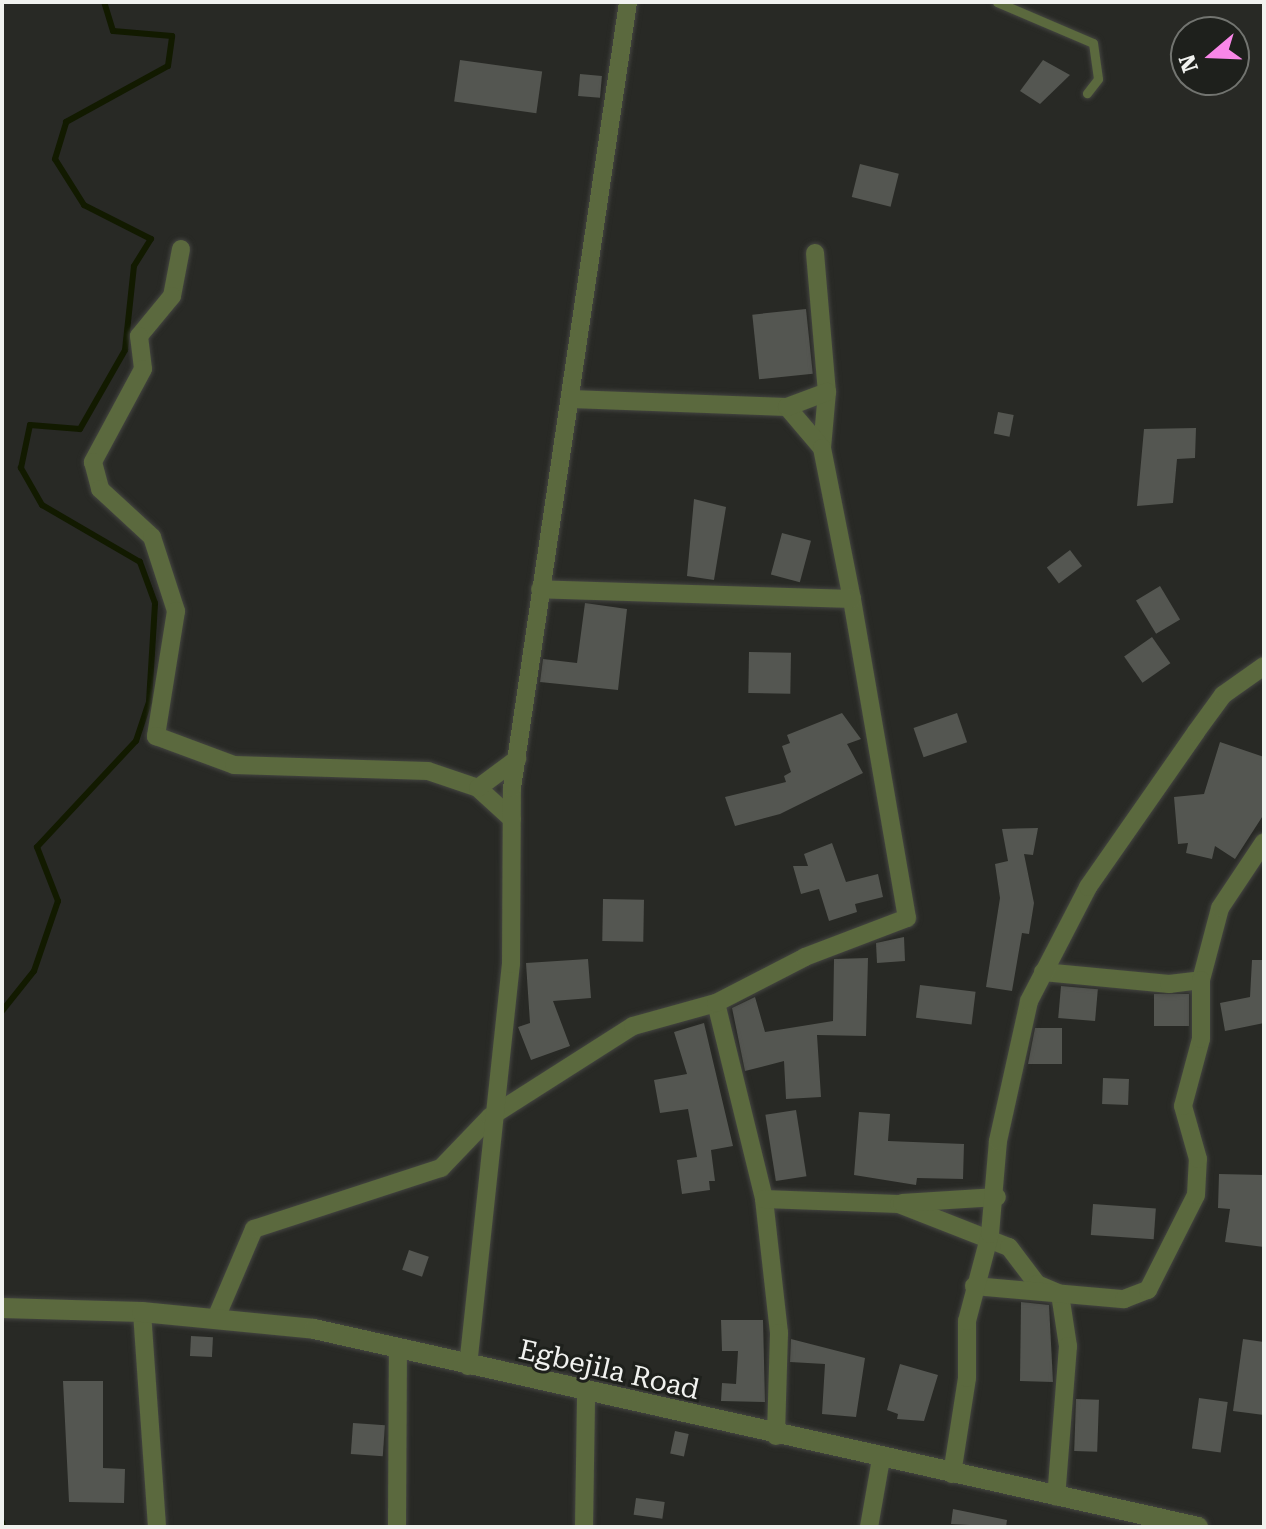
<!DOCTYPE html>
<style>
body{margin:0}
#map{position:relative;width:1266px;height:1529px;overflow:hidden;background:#282925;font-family:"Roboto Serif",serif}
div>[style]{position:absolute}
.stream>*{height:6px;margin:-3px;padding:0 3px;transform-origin:3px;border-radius:3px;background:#121a00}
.building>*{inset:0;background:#545651;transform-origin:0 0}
.roads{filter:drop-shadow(0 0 2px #444541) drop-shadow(0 0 2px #444541)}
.service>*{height:9px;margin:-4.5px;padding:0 4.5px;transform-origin:4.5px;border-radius:4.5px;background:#5b693e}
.minor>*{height:18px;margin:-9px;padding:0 9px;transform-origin:9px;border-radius:9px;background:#5b693e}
.tertiary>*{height:20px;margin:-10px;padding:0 10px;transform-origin:10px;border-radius:10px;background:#5b693e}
span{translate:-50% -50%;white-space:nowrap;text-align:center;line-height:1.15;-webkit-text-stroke:6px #1e201c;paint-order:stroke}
.street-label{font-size:28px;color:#f1f2ef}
.frame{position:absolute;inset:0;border:4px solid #f1f2ef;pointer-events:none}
.north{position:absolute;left:1170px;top:16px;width:80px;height:80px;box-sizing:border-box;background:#1e201c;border:2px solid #727470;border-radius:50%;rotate:251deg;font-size:22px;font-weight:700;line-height:32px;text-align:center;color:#f1f2ef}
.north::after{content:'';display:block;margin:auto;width:28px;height:36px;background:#f987e8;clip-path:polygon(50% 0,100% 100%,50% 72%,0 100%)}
</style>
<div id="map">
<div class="stream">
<i style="left:2px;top:1011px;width:51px;rotate:-51.3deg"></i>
<i style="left:34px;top:971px;width:74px;rotate:-71.1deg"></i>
<i style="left:58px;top:901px;width:58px;rotate:-111.3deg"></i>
<i style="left:37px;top:847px;width:145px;rotate:-47deg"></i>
<i style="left:136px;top:741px;width:41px;rotate:-71.6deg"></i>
<i style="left:149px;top:702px;width:99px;rotate:-86.5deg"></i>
<i style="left:155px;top:603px;width:44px;rotate:-110.1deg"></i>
<i style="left:140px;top:562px;width:113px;rotate:-149.8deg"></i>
<i style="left:42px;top:505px;width:43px;rotate:-119.6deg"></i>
<i style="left:21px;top:468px;width:44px;rotate:-78.2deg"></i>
<i style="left:30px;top:425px;width:50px;rotate:4.6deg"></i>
<i style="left:80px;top:429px;width:91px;rotate:-60.3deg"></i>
<i style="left:125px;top:350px;width:84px;rotate:-83.9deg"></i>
<i style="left:134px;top:266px;width:32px;rotate:-58deg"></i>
<i style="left:151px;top:239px;width:75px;rotate:-153.1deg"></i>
<i style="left:84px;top:205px;width:54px;rotate:-122.2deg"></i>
<i style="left:55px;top:159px;width:39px;rotate:-73deg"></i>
<i style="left:66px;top:122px;width:116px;rotate:-28.8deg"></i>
<i style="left:168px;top:66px;width:30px;rotate:-82deg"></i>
<i style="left:172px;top:36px;width:59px;rotate:-175.2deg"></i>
<i style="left:113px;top:31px;width:30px;rotate:-107deg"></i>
<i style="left:2px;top:1522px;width:5px;rotate:79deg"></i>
</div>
<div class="building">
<i style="left:460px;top:60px;width:83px;height:42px;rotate:8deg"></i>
<i style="clip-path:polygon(1043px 60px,1070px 75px,1040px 104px,1020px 91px)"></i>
<i style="left:580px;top:74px;width:22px;height:22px;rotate:5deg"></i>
<i style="left:860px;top:164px;width:40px;height:34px;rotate:14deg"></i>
<i style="left:806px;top:309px;width:65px;height:54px;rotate:84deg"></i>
<i style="left:998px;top:412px;width:16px;height:22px;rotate:11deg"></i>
<i style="clip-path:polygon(1196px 428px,1195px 458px,1177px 459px,1173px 503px,1137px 506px,1144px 429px)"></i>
<i style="clip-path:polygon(694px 499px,726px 507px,714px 580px,687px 576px)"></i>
<i style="left:782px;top:533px;width:30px;height:43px;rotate:15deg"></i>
<i style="left:1070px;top:550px;width:20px;height:29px;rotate:53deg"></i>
<i style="left:1160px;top:586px;width:39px;height:28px;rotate:59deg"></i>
<i style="clip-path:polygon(585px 603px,627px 609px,618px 690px,540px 682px,543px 659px,577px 663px)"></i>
<i style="left:1152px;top:637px;width:32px;height:34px;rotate:55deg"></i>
<i style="left:749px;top:652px;width:42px;height:41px;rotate:1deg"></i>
<i style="clip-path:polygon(842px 713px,861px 739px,847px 744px,863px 773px,780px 814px,735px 826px,725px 797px,786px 782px,784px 776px,791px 772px,782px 746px,790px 743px,787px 735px)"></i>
<i style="left:957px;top:713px;width:31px;height:46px;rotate:71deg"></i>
<i style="clip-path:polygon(1220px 742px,1264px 757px,1264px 814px,1235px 859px,1215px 846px,1212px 859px,1186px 853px,1188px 843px,1178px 844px,1174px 797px,1204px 794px)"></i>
<i style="clip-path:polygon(1038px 828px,1033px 855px,1024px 854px,1034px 903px,1029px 934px,1022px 933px,1012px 991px,986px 987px,1000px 898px,995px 864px,1008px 861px,1002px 829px)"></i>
<i style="clip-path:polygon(832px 843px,846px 882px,878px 874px,883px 897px,855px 904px,857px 912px,829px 921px,819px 889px,801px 894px,793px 866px,808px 866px,804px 854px)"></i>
<i style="left:603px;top:899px;width:41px;height:42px;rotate:1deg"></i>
<i style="clip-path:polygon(904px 937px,905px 961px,877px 963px,876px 943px)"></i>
<i style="clip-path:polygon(868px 958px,866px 1036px,817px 1035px,821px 1097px,786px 1099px,784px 1061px,745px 1071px,732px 1008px,755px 997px,765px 1032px,833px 1021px,834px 959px)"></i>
<i style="clip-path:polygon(588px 959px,591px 998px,553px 1001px,570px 1046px,531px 1060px,518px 1027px,530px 1023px,526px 963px)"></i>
<i style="clip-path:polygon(1252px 960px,1264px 960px,1264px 1023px,1225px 1031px,1220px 1003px,1250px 997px)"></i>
<i style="left:920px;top:985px;width:56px;height:33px;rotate:7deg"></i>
<i style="left:1061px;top:986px;width:37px;height:32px;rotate:5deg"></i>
<i style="left:1189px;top:994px;width:32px;height:35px;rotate:90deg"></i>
<i style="clip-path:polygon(704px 1023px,733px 1146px,711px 1150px,715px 1181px,709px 1181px,710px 1190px,682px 1194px,677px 1160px,697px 1157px,688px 1109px,660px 1113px,654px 1080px,687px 1074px,674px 1032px)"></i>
<i style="clip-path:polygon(1035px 1028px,1062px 1028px,1062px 1064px,1028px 1064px)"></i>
<i style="left:1103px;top:1078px;width:26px;height:26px;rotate:2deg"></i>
<i style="left:796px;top:1110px;width:67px;height:31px;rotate:81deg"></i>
<i style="clip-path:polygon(859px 1112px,890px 1114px,888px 1141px,964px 1144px,963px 1179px,917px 1178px,916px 1185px,854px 1175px)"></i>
<i style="clip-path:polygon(1219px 1174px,1264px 1175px,1264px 1247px,1225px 1242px,1230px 1209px,1218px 1208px)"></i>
<i style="left:1093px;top:1204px;width:63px;height:31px;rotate:4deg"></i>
<i style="left:409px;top:1250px;width:21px;height:21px;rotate:19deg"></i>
<i style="clip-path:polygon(1021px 1302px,1049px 1305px,1053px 1382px,1020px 1381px)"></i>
<i style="clip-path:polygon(721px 1320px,763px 1320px,765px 1402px,721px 1401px,722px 1383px,736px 1384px,738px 1351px,722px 1351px)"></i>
<i style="left:191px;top:1336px;width:22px;height:20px;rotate:3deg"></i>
<i style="clip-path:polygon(791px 1339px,865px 1358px,856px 1417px,822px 1414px,825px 1364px,790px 1362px)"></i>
<i style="clip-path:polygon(1243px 1339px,1264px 1342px,1264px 1415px,1233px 1411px)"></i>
<i style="clip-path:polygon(900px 1364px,938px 1375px,924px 1421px,897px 1419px,898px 1414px,887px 1410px)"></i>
<i style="clip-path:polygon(63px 1381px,103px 1381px,103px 1468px,125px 1469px,124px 1503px,69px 1502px)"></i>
<i style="left:1199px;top:1398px;width:29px;height:51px;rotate:8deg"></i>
<i style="left:1076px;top:1399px;width:23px;height:52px;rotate:2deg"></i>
<i style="left:353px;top:1423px;width:32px;height:31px;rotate:4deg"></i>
<i style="left:675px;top:1431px;width:14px;height:23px;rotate:12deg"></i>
<i style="left:636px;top:1498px;width:29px;height:17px;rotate:8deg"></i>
<i style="clip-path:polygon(953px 1509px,1007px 1520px,1006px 1527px,951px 1524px)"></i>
</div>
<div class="roads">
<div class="service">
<i style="left:997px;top:2px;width:104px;rotate:23.1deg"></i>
<i style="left:1093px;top:43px;width:36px;rotate:82deg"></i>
<i style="left:1098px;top:79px;width:18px;rotate:128deg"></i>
</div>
<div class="minor">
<i style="left:181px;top:249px;width:48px;rotate:100.8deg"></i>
<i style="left:172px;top:296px;width:52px;rotate:129.5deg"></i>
<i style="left:139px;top:336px;width:33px;rotate:83deg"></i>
<i style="left:143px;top:369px;width:106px;rotate:118.3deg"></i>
<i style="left:93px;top:462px;width:28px;rotate:75deg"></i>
<i style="left:100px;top:489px;width:71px;rotate:42.7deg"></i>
<i style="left:152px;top:537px;width:78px;rotate:72deg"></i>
<i style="left:176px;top:611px;width:127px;rotate:99.1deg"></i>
<i style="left:156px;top:736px;width:83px;rotate:20.4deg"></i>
<i style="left:234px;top:765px;width:194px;rotate:1.8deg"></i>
<i style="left:428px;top:771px;width:53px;rotate:18.8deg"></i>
<i style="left:478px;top:788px;width:46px;rotate:42.4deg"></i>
<i style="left:815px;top:253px;width:140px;rotate:85.1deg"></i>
<i style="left:827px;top:392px;width:56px;rotate:95.1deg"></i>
<i style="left:571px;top:399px;width:216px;rotate:2.1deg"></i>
<i style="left:787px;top:407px;width:54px;rotate:49.5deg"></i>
<i style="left:822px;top:448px;width:154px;rotate:78.8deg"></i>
<i style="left:787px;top:407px;width:43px;rotate:-20.6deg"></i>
<i style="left:478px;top:788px;width:49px;rotate:-36.6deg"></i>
<i style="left:1043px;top:972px;width:127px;rotate:5.4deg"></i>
<i style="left:1169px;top:984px;width:32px;rotate:-7deg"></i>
<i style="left:1201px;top:980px;width:74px;rotate:-75.2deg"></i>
<i style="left:1220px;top:908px;width:79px;rotate:-56.3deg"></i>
<i style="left:716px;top:1003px;width:202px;rotate:76.2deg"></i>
<i style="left:764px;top:1199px;width:135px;rotate:83.6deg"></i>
<i style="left:779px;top:1333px;width:103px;rotate:91.7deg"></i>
<i style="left:764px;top:1199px;width:135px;rotate:2.1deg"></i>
<i style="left:899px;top:1204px;width:118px;rotate:21.4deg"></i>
<i style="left:1009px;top:1247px;width:46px;rotate:52.9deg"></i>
<i style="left:1037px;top:1284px;width:25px;rotate:23deg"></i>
<i style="left:1060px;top:1294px;width:53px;rotate:81.3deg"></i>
<i style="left:1068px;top:1346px;width:151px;rotate:94.5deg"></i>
<i style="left:902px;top:1203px;width:95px;rotate:-3.6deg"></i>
<i style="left:974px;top:1286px;width:151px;rotate:5deg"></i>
<i style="left:1124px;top:1299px;width:26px;rotate:-21deg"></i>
<i style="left:1148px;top:1290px;width:106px;rotate:-63.2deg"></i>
<i style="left:1196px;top:1195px;width:36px;rotate:-87deg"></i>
<i style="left:1198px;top:1159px;width:55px;rotate:-105.8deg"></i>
<i style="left:1183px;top:1106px;width:69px;rotate:-75deg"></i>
<i style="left:1201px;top:1039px;width:59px;rotate:-90deg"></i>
<i style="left:142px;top:1312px;width:216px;rotate:86deg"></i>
<i style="left:216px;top:1318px;width:97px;rotate:-66.9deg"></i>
<i style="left:254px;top:1229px;width:197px;rotate:-18.1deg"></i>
<i style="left:441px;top:1168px;width:71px;rotate:-46.1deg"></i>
<i style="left:490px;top:1117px;width:169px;rotate:-32.5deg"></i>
<i style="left:633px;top:1026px;width:86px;rotate:-15.5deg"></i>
<i style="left:716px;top:1003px;width:100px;rotate:-27.3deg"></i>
<i style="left:805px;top:957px;width:109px;rotate:-20.9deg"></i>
<i style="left:907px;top:918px;width:324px;rotate:-99.8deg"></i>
<i style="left:852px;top:599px;width:312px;rotate:-178.2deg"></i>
<i style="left:468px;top:1366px;width:404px;rotate:-83.9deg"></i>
<i style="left:511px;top:964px;width:176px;rotate:-89.7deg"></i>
<i style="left:512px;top:788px;width:795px;rotate:-81.6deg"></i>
<i style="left:952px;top:1474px;width:97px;rotate:-81.1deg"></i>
<i style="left:967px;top:1378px;width:57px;rotate:-90deg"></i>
<i style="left:967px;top:1321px;width:90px;rotate:-75.2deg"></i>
<i style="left:990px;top:1234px;width:93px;rotate:-85.1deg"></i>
<i style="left:998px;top:1141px;width:143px;rotate:-77.5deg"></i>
<i style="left:1029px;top:1001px;width:128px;rotate:-62.6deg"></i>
<i style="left:1088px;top:887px;width:189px;rotate:-55.1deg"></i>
<i style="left:1196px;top:732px;width:46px;rotate:-53.9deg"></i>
<i style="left:1223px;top:695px;width:50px;rotate:-35.3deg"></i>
<i style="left:397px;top:1527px;width:178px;rotate:-89.7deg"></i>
<i style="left:584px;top:1527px;width:134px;rotate:-89.1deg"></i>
<i style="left:869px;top:1527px;width:69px;rotate:-80deg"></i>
</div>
<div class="tertiary">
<i style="left:2px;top:1308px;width:140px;rotate:1.6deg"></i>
<i style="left:142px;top:1312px;width:173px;rotate:5.6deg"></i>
<i style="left:314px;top:1329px;width:906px;rotate:12.62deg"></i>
</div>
</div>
<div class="street-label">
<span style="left:609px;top:1370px;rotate:13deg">Egbejila Road</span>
</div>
<div class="frame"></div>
<div class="north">N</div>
</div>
